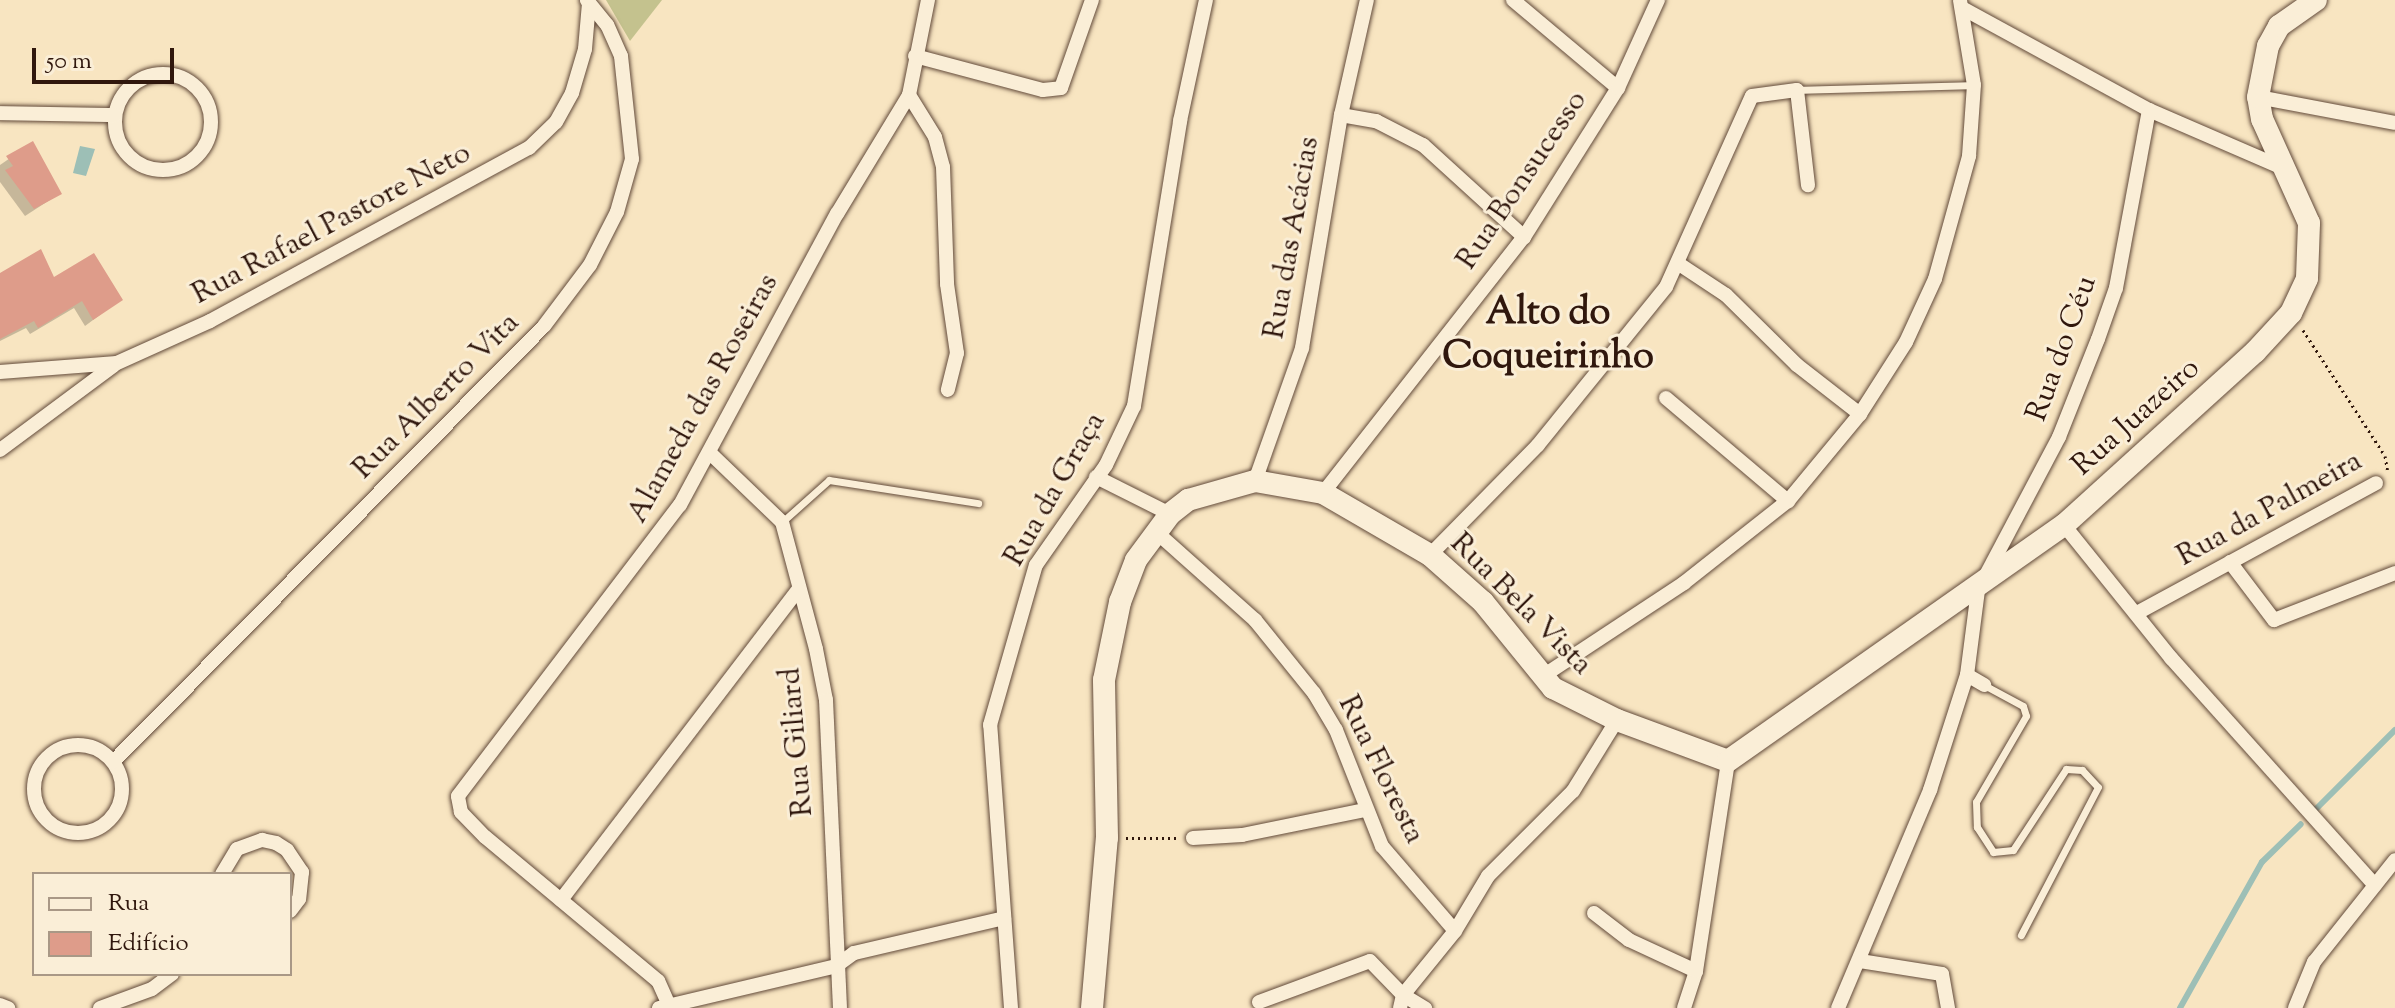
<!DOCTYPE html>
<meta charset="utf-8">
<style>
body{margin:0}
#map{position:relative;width:2395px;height:1008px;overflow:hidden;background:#f8e5c1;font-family:"Sorts Mill Goudy",serif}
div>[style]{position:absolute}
.green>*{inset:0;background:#c4c28e}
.water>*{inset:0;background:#9dbfb6}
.shadow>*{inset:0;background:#0003}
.stream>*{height:6px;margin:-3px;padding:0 3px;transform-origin:3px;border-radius:3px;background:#9dbfb6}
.building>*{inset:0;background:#de9c8a}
.path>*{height:3px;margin-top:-1.5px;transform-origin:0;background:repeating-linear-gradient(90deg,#30170d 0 2px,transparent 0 6px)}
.roads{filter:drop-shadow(0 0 2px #624a3a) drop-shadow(0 0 2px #624a3a)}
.service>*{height:7px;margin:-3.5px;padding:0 3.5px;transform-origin:3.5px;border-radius:3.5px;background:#faeed7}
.minor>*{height:14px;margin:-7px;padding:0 7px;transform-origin:7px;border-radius:7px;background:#faeed7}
.minor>.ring{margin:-7px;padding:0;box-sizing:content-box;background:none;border:14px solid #faeed7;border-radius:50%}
.secondary>*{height:22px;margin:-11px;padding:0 11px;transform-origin:11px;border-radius:11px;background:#faeed7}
span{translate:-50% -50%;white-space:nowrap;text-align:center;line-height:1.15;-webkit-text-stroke:6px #faeed7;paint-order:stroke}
.street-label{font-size:30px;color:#30170d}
.district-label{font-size:38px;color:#30170d;font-weight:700}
.legend{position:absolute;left:32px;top:872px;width:260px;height:104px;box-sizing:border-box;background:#faeed7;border:2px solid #a99886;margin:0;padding:10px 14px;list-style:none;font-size:24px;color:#30170d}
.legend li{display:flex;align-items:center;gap:16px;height:40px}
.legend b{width:40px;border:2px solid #a99886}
.scale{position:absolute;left:32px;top:48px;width:142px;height:36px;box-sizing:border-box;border:4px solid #30170d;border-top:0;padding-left:10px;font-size:24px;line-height:28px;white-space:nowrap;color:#30170d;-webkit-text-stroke:6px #faeed7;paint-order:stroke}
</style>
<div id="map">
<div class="green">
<i style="clip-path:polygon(606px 0,662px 0,630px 41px)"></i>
</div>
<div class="water">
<i style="clip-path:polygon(80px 146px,95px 149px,86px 176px,73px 173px)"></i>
</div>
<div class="shadow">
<i style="clip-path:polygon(32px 143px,59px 194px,25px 216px,0 182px,0 165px)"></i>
<i style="clip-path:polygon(0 275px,53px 279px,120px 300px,85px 326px,74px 308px,30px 334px,26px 328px,0 341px)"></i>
</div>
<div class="stream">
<i style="left:2313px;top:812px;width:116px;rotate:-45deg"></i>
<i style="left:2180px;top:1008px;width:167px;rotate:-60.7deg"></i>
<i style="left:2262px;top:862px;width:54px;rotate:-44.3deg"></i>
</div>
<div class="building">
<i style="clip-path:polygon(33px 141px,62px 194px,34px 209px,5px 170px,13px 166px,6px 156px)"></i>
<i style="clip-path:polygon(41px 249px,54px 277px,94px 253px,123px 300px,93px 320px,82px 301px,38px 328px,34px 321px,0 339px,0 273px)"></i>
</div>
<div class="path">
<i style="left:2303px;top:330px;width:150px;rotate:56.9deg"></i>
<i style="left:2385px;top:456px;width:17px;rotate:80deg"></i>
<i style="left:1126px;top:838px;width:53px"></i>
</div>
<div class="roads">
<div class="service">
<i style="left:1797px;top:90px;width:177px;rotate:-1.6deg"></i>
<i style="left:782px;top:522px;width:63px;rotate:-41.8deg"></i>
<i style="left:829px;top:480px;width:151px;rotate:8.8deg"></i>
<i style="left:1984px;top:685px;width:44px;rotate:28.3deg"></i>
<i style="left:2023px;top:706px;width:10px;rotate:73deg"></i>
<i style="left:2026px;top:716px;width:99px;rotate:120.2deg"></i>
<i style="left:1976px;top:802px;width:25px;rotate:88deg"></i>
<i style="left:1977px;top:827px;width:30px;rotate:57deg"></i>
<i style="left:1993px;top:852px;width:20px;rotate:-6deg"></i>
<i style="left:2013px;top:850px;width:97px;rotate:-56.8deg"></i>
<i style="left:2066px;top:769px;width:16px;rotate:4deg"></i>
<i style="left:2082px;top:770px;width:23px;rotate:47deg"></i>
<i style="left:2098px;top:787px;width:167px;rotate:117.5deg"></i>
</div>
<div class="minor">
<i style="left:1513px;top:0;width:137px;rotate:40deg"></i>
<i style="left:1962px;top:8px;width:213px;rotate:28.6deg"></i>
<i style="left:2149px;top:110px;width:146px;rotate:23.4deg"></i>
<i style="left:915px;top:56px;width:132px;rotate:14.9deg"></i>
<i style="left:1043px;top:90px;width:18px;rotate:-6deg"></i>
<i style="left:1061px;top:88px;width:93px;rotate:-70.6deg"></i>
<i class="ring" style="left:115px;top:74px;width:82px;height:82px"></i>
<i style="left:909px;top:95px;width:49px;rotate:58.2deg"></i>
<i style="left:935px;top:137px;width:31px;rotate:75deg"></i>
<i style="left:943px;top:167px;width:117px;rotate:88deg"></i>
<i style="left:947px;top:284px;width:70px;rotate:81.8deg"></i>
<i style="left:957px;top:353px;width:38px;rotate:104deg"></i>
<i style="left:2258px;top:97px;width:139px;rotate:10.7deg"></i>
<i style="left:0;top:113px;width:115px;rotate:1deg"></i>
<i style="left:1341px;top:115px;width:36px;rotate:10deg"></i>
<i style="left:1376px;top:121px;width:53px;rotate:27.1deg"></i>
<i style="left:1423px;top:145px;width:137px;rotate:42.3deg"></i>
<i style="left:1679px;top:264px;width:56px;rotate:33.4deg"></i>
<i style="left:1726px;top:295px;width:100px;rotate:44.6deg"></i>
<i style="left:1797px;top:365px;width:80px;rotate:37.9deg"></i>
<i style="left:0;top:372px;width:117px;rotate:-4.4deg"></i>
<i style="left:117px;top:363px;width:102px;rotate:-24.3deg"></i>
<i style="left:210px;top:321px;width:363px;rotate:-28.5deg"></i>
<i style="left:529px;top:148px;width:37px;rotate:-44deg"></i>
<i style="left:556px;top:122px;width:33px;rotate:-61deg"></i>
<i style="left:572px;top:93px;width:46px;rotate:-73.5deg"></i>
<i style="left:585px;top:49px;width:46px;rotate:-85deg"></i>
<i style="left:1666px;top:398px;width:160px;rotate:40.2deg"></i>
<i style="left:0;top:450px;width:141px;rotate:-36.6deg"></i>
<i style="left:710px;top:453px;width:100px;rotate:43.8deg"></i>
<i style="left:782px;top:522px;width:131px;rotate:75deg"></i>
<i style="left:816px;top:649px;width:52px;rotate:78.9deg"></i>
<i style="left:826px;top:700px;width:308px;rotate:87.4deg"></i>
<i style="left:1096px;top:477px;width:83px;rotate:26.6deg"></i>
<i style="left:1255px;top:481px;width:141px;rotate:-70.5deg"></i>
<i style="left:1302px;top:348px;width:236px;rotate:-80.5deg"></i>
<i style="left:1341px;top:115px;width:118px;rotate:-77.3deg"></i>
<i style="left:1323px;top:493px;width:325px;rotate:-51.9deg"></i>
<i style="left:1524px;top:237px;width:176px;rotate:-57.8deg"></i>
<i style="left:1618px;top:88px;width:97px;rotate:-65.6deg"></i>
<i style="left:2064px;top:525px;width:171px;rotate:51.2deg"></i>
<i style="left:2171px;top:658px;width:305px;rotate:48.1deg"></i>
<i style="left:1155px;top:531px;width:134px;rotate:41.7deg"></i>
<i style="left:1255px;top:620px;width:94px;rotate:51.1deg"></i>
<i style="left:1314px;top:693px;width:43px;rotate:59.3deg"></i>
<i style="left:1336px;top:730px;width:125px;rotate:68.4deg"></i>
<i style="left:1382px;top:846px;width:112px;rotate:49.3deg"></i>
<i style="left:1430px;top:555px;width:154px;rotate:-45.5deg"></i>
<i style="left:1538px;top:445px;width:203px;rotate:-51deg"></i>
<i style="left:1666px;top:287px;width:209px;rotate:-65.8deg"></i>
<i style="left:1752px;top:96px;width:45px;rotate:-7.6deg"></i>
<i style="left:1797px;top:90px;width:96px;rotate:83.4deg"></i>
<i style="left:2230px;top:562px;width:73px;rotate:52.8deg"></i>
<i style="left:2274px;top:620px;width:130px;rotate:-21.2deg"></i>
<i style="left:2137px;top:613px;width:272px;rotate:-28.5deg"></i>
<i style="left:1967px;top:675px;width:20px;rotate:30deg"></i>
<i style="left:1543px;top:676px;width:169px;rotate:-33.4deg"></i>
<i style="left:1684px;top:583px;width:132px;rotate:-38.3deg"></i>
<i style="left:1788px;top:501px;width:113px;rotate:-50.4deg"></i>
<i style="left:1860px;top:414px;width:85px;rotate:-57.4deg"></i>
<i style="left:1906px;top:342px;width:69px;rotate:-65.3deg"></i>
<i style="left:1935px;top:279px;width:128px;rotate:-74.5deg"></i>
<i style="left:1969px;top:156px;width:71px;rotate:-86deg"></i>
<i style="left:1974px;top:85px;width:86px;rotate:-99.4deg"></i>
<i class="ring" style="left:34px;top:745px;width:74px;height:74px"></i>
<i style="left:113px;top:762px;width:613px;rotate:-45.33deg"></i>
<i style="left:544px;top:326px;width:76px;rotate:-53deg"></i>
<i style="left:590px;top:265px;width:59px;rotate:-63deg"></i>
<i style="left:617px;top:212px;width:55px;rotate:-74.2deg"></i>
<i style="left:632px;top:159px;width:104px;rotate:-96.1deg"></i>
<i style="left:621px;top:56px;width:34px;rotate:-114deg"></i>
<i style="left:607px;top:25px;width:32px;rotate:-129deg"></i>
<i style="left:1193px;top:838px;width:49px;rotate:-3.5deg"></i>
<i style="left:1242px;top:835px;width:126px;rotate:-11.5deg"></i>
<i style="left:222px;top:874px;width:29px;rotate:-59deg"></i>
<i style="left:237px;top:849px;width:27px;rotate:-20deg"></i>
<i style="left:262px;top:840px;width:14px;rotate:12deg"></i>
<i style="left:276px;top:843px;width:13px;rotate:32deg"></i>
<i style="left:287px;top:850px;width:27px;rotate:56deg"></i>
<i style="left:302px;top:872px;width:27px;rotate:96deg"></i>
<i style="left:299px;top:899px;width:15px;rotate:127deg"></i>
<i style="left:561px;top:900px;width:390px;rotate:-52.6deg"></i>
<i style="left:1594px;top:913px;width:44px;rotate:37.6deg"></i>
<i style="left:1629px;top:940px;width:74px;rotate:24.8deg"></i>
<i style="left:1860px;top:961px;width:83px;rotate:9deg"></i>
<i style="left:1942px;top:974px;width:35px;rotate:80deg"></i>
<i style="left:1259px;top:1002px;width:118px;rotate:-20.3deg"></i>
<i style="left:1370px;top:961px;width:47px;rotate:45.9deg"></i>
<i style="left:1403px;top:995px;width:26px;rotate:31deg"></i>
<i style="left:668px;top:1003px;width:24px;rotate:-114deg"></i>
<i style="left:658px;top:981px;width:225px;rotate:-140.2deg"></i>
<i style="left:485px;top:837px;width:35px;rotate:-134deg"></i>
<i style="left:461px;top:812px;width:16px;rotate:-101deg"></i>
<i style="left:458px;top:796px;width:366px;rotate:-52.7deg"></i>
<i style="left:680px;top:505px;width:331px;rotate:-61.7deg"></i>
<i style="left:837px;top:214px;width:139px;rotate:-58.8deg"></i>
<i style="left:909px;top:95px;width:97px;rotate:-78.7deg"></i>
<i style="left:0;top:1005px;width:9px;rotate:21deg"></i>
<i style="left:100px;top:1008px;width:55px;rotate:-20.1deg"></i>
<i style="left:152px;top:989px;width:25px;rotate:-37deg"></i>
<i style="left:659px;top:1008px;width:182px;rotate:-13.3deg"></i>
<i style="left:836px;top:966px;width:22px;rotate:-36deg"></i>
<i style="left:854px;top:953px;width:154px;rotate:-13.1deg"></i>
<i style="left:1011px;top:1008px;width:284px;rotate:-94.2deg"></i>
<i style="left:990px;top:725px;width:166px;rotate:-74deg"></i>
<i style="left:1036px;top:565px;width:122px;rotate:-55deg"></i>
<i style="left:1106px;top:465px;width:65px;rotate:-64.6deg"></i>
<i style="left:1134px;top:406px;width:289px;rotate:-80.8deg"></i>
<i style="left:1180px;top:121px;width:124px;rotate:-77.9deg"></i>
<i style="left:1400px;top:1008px;width:13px;rotate:-77deg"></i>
<i style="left:1403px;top:995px;width:82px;rotate:-50.9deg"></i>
<i style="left:1455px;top:931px;width:64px;rotate:-59deg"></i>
<i style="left:1488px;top:876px;width:120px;rotate:-45deg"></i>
<i style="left:1573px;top:791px;width:84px;rotate:-58.2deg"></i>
<i style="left:1684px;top:1008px;width:39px;rotate:-72deg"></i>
<i style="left:1696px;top:971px;width:212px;rotate:-81.3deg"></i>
<i style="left:1838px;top:1008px;width:237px;rotate:-67.1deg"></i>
<i style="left:1930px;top:790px;width:121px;rotate:-72.2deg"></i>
<i style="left:1967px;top:675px;width:86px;rotate:-82.6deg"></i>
<i style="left:1978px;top:590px;width:173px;rotate:-62.1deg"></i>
<i style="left:2059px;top:437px;width:105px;rotate:-68.3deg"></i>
<i style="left:2098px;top:339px;width:54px;rotate:-70.6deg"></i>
<i style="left:2116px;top:288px;width:181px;rotate:-79.5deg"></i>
<i style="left:2295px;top:1008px;width:50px;rotate:-67.6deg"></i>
<i style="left:2314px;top:962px;width:130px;rotate:-51.5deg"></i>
</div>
<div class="secondary">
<i style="left:1092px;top:1008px;width:171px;rotate:-85deg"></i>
<i style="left:1107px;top:838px;width:158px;rotate:-91.1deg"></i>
<i style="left:1104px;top:680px;width:80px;rotate:-78.4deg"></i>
<i style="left:1120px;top:602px;width:45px;rotate:-69.1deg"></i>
<i style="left:1136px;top:560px;width:57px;rotate:-53.5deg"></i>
<i style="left:1170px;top:514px;width:23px;rotate:-38deg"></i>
<i style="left:1188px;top:500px;width:70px;rotate:-15.8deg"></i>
<i style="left:1255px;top:481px;width:69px;rotate:10deg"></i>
<i style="left:1323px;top:493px;width:124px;rotate:30.1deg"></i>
<i style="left:1430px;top:555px;width:71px;rotate:41.6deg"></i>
<i style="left:1483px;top:602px;width:111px;rotate:50.9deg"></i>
<i style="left:1553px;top:688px;width:72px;rotate:26.6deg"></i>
<i style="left:1617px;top:720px;width:118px;rotate:20.3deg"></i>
<i style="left:1728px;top:761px;width:411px;rotate:-35.1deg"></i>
<i style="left:2064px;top:525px;width:258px;rotate:-42.2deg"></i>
<i style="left:2255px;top:352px;width:53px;rotate:-47.3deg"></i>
<i style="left:2291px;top:313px;width:38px;rotate:-65deg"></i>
<i style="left:2307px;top:278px;width:55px;rotate:-87.9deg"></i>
<i style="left:2309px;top:223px;width:114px;rotate:-114.3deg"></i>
<i style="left:2262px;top:119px;width:22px;rotate:-100deg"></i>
<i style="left:2258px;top:97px;width:52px;rotate:-78.9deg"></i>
<i style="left:2268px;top:46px;width:23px;rotate:-61deg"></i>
<i style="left:2279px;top:26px;width:45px;rotate:-35.1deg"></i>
</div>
</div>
<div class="street-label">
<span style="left:1523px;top:181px;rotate:-56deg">Rua Bonsucesso</span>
<span style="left:332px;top:225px;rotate:-28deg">Rua Rafael Pastore Neto</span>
<span style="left:1293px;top:238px;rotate:-80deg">Rua das Acácias</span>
<span style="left:2063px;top:349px;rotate:-70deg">Rua do Céu</span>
<span style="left:437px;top:397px;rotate:-45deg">Rua Alberto Vita</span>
<span style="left:704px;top:399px;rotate:-61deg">Alameda das Roseiras</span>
<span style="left:2137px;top:418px;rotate:-42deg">Rua Juazeiro</span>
<span style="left:1056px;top:490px;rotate:-60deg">Rua da Graça</span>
<span style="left:2270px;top:510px;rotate:-29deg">Rua da Palmeira</span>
<span style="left:1520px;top:605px;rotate:45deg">Rua Bela Vista</span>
<span style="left:798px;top:742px;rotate:-95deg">Rua Giliard</span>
<span style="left:1380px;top:770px;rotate:64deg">Rua Floresta</span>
</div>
<div class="district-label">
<span style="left:1548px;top:337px">Alto do<br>Coqueirinho</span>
</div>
<ul class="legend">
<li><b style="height:10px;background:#faeed7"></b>Rua</li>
<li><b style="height:22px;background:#de9c8a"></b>Edifício</li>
</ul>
<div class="scale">50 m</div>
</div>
